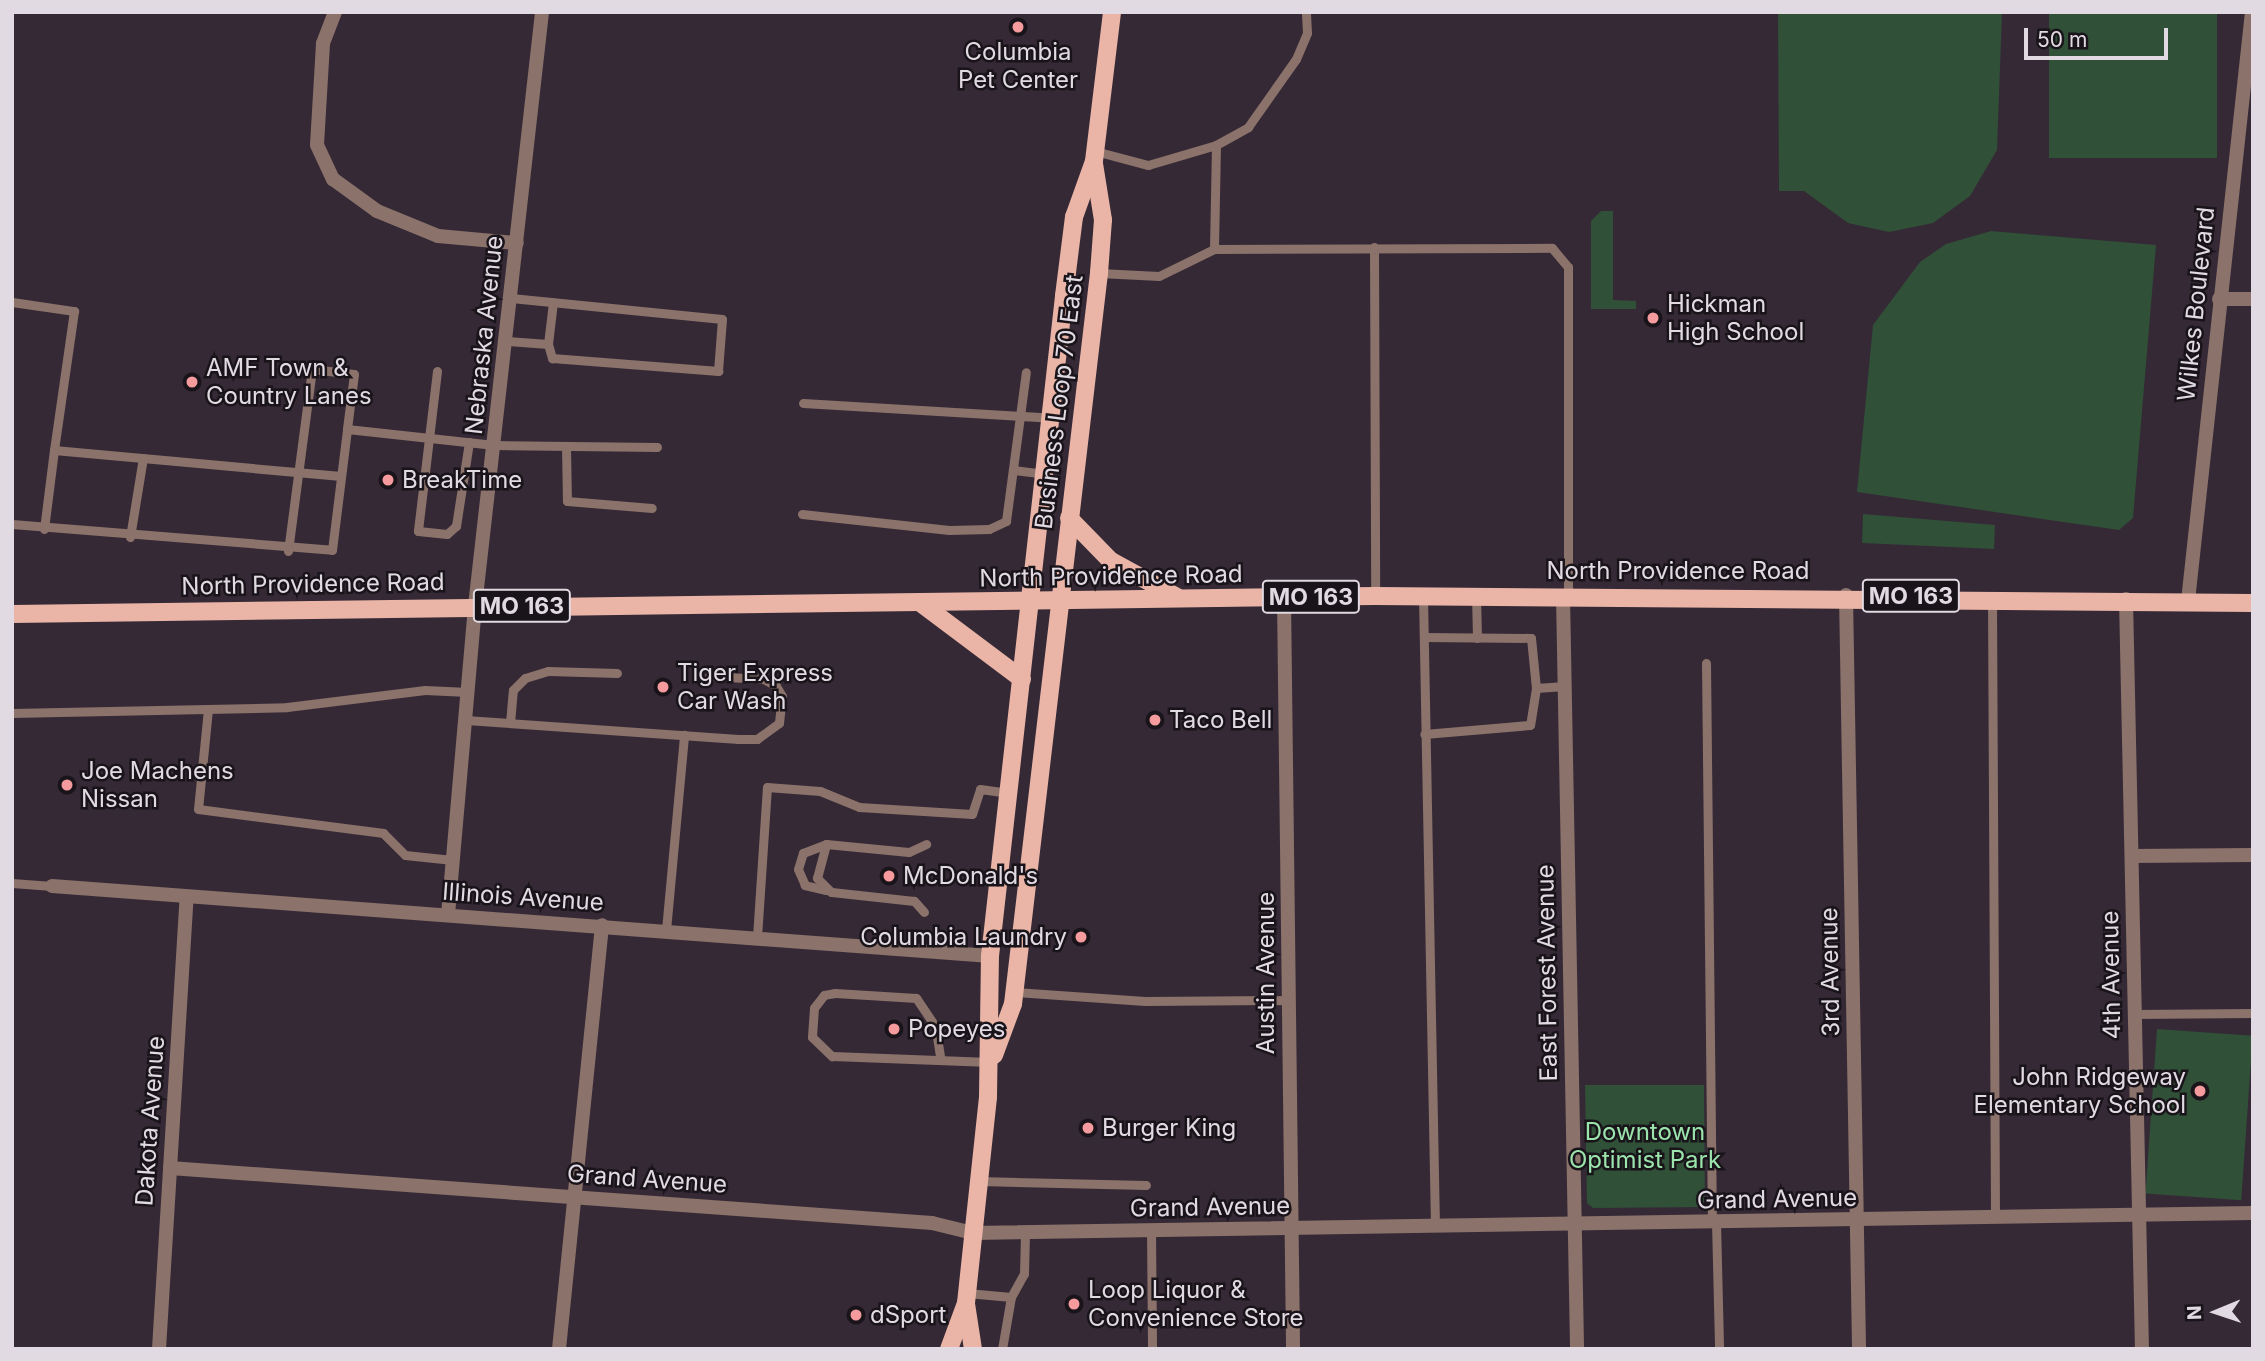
<!DOCTYPE html>
<style>
body{margin:0}
#map{position:relative;width:2265px;height:1361px;overflow:hidden;background:#352936;font-family:Inter,sans-serif}
div>[style]{position:absolute}
.green>*{inset:0;background:#305038;transform-origin:0 0}
.lane>*{height:9px;margin:-4.5px;padding:0 4.5px;transform-origin:4.5px;border-radius:4.5px;background:#8b726a}
.street>*{height:14px;margin:-7px;padding:0 7px;transform-origin:7px;border-radius:7px;background:#8b726a}
.primary>*{height:18px;margin:-9px;padding:0 9px;transform-origin:9px;border-radius:9px;background:#eab5a6}
.dots>*{width:19px;height:19px;translate:-50% -50%;box-sizing:border-box;border:4px solid #19141a;border-radius:50%}
span{translate:-50% -50%;white-space:nowrap;text-align:center;line-height:1.15;-webkit-text-stroke:5px #19141a;paint-order:stroke}
.shield-label span{padding:2px 5px;background:#19141a;border:2px solid;border-radius:5px;-webkit-text-stroke-width:0}
.shield-label{font-size:23px;color:#e2dae2;font-weight:700}
.poi-label{font-size:24px;color:#e2dae2}
.left{translate:0 -50%;text-align:left}
.right{translate:-100% -50%;text-align:right}
.street-label{font-size:24px;color:#e2dae2}
.park-label{font-size:24px;color:#9be4ac}
.frame{position:absolute;inset:0;border:14px solid #e2dae2;pointer-events:none}
.north{position:absolute;left:2181px;top:1277px;width:70px;height:70px;-webkit-text-stroke:5px #19141a;paint-order:stroke;rotate:268deg;font-size:19px;font-weight:700;line-height:28px;text-align:center;color:#e2dae2}
.north::after{content:'';display:block;margin:auto;width:24px;height:32px;background:#e2dae2;clip-path:polygon(50% 0,100% 100%,50% 72%,0 100%)}
.scale{position:absolute;left:2024px;top:28px;width:144px;height:32px;box-sizing:border-box;border:4px solid #e2dae2;border-top:0;padding-left:9px;font-size:21px;line-height:24px;white-space:nowrap;color:#e2dae2;-webkit-text-stroke:5px #19141a;paint-order:stroke}
</style>
<div id="map">
<div class="green">
<i style="clip-path:polygon(1778px 12px,2002px 12px,1997px 150px,1970px 196px,1933px 223px,1889px 232px,1848px 223px,1804px 191px,1779px 191px)"></i>
<i style="left:2049px;top:12px;width:168px;height:146px"></i>
<i style="clip-path:polygon(1601px 211px,1613px 211px,1613px 300px,1636px 301px,1636px 309px,1591px 309px,1591px 221px)"></i>
<i style="clip-path:polygon(1991px 231px,2156px 245px,2133px 518px,2119px 530px,1857px 492px,1873px 325px,1920px 262px,1946px 244px)"></i>
<i style="clip-path:polygon(1863px 514px,1995px 525px,1994px 549px,1862px 543px)"></i>
<i style="left:2157px;top:1029px;width:96px;height:165px;rotate:4deg"></i>
<i style="clip-path:polygon(1585px 1085px,1704px 1085px,1705px 1207px,1593px 1208px,1587px 1203px)"></i>
</div>
<div class="lane">
<i style="left:1095px;top:151px;width:55px;rotate:14.8deg"></i>
<i style="left:1148px;top:165px;width:71px;rotate:-16.4deg"></i>
<i style="left:1216px;top:145px;width:37px;rotate:-29deg"></i>
<i style="left:1248px;top:127px;width:83px;rotate:-54.8deg"></i>
<i style="left:1296px;top:59px;width:28px;rotate:-67deg"></i>
<i style="left:1307px;top:33px;width:21px;rotate:-93deg"></i>
<i style="left:1374px;top:247px;width:349px;rotate:89.8deg"></i>
<i style="left:1214px;top:249px;width:338px;rotate:-0.2deg"></i>
<i style="left:1552px;top:248px;width:25px;rotate:50deg"></i>
<i style="left:1568px;top:267px;width:329px;rotate:90deg"></i>
<i style="left:1099px;top:273px;width:60px;rotate:2.9deg"></i>
<i style="left:1159px;top:276px;width:61px;rotate:-26.1deg"></i>
<i style="left:1214px;top:249px;width:104px;rotate:-88.9deg"></i>
<i style="left:12px;top:302px;width:63px;rotate:8.3deg"></i>
<i style="left:74px;top:311px;width:140px;rotate:98.2deg"></i>
<i style="left:54px;top:450px;width:288px;rotate:5.2deg"></i>
<i style="left:506px;top:341px;width:42px;rotate:4.1deg"></i>
<i style="left:548px;top:344px;width:15px;rotate:74deg"></i>
<i style="left:552px;top:358px;width:167px;rotate:4.5deg"></i>
<i style="left:718px;top:371px;width:52px;rotate:-85.6deg"></i>
<i style="left:722px;top:319px;width:212px;rotate:-174.3deg"></i>
<i style="left:548px;top:344px;width:42px;rotate:-83.2deg"></i>
<i style="left:437px;top:371px;width:161px;rotate:96.8deg"></i>
<i style="left:418px;top:531px;width:29px;rotate:6deg"></i>
<i style="left:447px;top:534px;width:12px;rotate:-42deg"></i>
<i style="left:456px;top:526px;width:85px;rotate:-81.2deg"></i>
<i style="left:803px;top:403px;width:249px;rotate:3.4deg"></i>
<i style="left:566px;top:446px;width:55px;rotate:89deg"></i>
<i style="left:567px;top:501px;width:85px;rotate:4.7deg"></i>
<i style="left:1013px;top:470px;width:32px;rotate:7deg"></i>
<i style="left:802px;top:514px;width:148px;rotate:6.2deg"></i>
<i style="left:949px;top:530px;width:40px;rotate:-1.4deg"></i>
<i style="left:989px;top:529px;width:19px;rotate:-25deg"></i>
<i style="left:1006px;top:521px;width:150px;rotate:-82.4deg"></i>
<i style="left:12px;top:524px;width:321px;rotate:4.6deg"></i>
<i style="left:332px;top:550px;width:122px;rotate:-82.9deg"></i>
<i style="left:347px;top:429px;width:148px;rotate:6.2deg"></i>
<i style="left:494px;top:445px;width:163px;rotate:0.7deg"></i>
<i style="left:44px;top:529px;width:80px;rotate:-82.8deg"></i>
<i style="left:130px;top:537px;width:80px;rotate:-80.7deg"></i>
<i style="left:288px;top:551px;width:184px;rotate:-82.5deg"></i>
<i style="left:312px;top:369px;width:42px;rotate:6.8deg"></i>
<i style="left:354px;top:374px;width:55px;rotate:97.3deg"></i>
<i style="left:1423px;top:596px;width:630px;rotate:88.91deg"></i>
<i style="left:1476px;top:596px;width:42px;rotate:88.6deg"></i>
<i style="left:1992px;top:599px;width:619px;rotate:89.72deg"></i>
<i style="left:1424px;top:637px;width:107px;rotate:0.5deg"></i>
<i style="left:1531px;top:638px;width:50px;rotate:84.3deg"></i>
<i style="left:1536px;top:688px;width:37px;rotate:99deg"></i>
<i style="left:1530px;top:725px;width:106px;rotate:175.1deg"></i>
<i style="left:1706px;top:663px;width:559px;rotate:89.39deg"></i>
<i style="left:1536px;top:688px;width:29px;rotate:-4deg"></i>
<i style="left:208px;top:709px;width:100px;rotate:95.7deg"></i>
<i style="left:198px;top:809px;width:187px;rotate:7.4deg"></i>
<i style="left:383px;top:833px;width:31px;rotate:45deg"></i>
<i style="left:405px;top:855px;width:48px;rotate:5.9deg"></i>
<i style="left:12px;top:713px;width:275px;rotate:-1.2deg"></i>
<i style="left:287px;top:707px;width:139px;rotate:-7deg"></i>
<i style="left:425px;top:690px;width:43px;rotate:2.7deg"></i>
<i style="left:466px;top:720px;width:273px;rotate:4deg"></i>
<i style="left:738px;top:739px;width:19px"></i>
<i style="left:757px;top:739px;width:27px;rotate:-36deg"></i>
<i style="left:779px;top:723px;width:27px;rotate:-84deg"></i>
<i style="left:782px;top:696px;width:12px;rotate:-121deg"></i>
<i style="left:776px;top:686px;width:14px;rotate:-150deg"></i>
<i style="left:764px;top:679px;width:55px;rotate:-176.9deg"></i>
<i style="left:510px;top:723px;width:33px;rotate:-85deg"></i>
<i style="left:513px;top:690px;width:17px;rotate:-45deg"></i>
<i style="left:525px;top:678px;width:24px;rotate:-17deg"></i>
<i style="left:548px;top:671px;width:69px;rotate:1.7deg"></i>
<i style="left:12px;top:883px;width:40px;rotate:4.3deg"></i>
<i style="left:826px;top:890px;width:22px;rotate:-167deg"></i>
<i style="left:805px;top:885px;width:17px;rotate:-114deg"></i>
<i style="left:798px;top:869px;width:17px;rotate:-73deg"></i>
<i style="left:803px;top:853px;width:25px;rotate:-21deg"></i>
<i style="left:924px;top:912px;width:15px;rotate:-132deg"></i>
<i style="left:914px;top:901px;width:83px;rotate:-173.8deg"></i>
<i style="left:831px;top:892px;width:20px;rotate:-135deg"></i>
<i style="left:817px;top:878px;width:35px;rotate:-75deg"></i>
<i style="left:826px;top:844px;width:83px;rotate:5.5deg"></i>
<i style="left:909px;top:852px;width:19px;rotate:-25deg"></i>
<i style="left:666px;top:930px;width:196px;rotate:-84.7deg"></i>
<i style="left:757px;top:937px;width:150px;rotate:-86.2deg"></i>
<i style="left:767px;top:787px;width:53px;rotate:4.3deg"></i>
<i style="left:820px;top:791px;width:42px;rotate:22.3deg"></i>
<i style="left:859px;top:807px;width:113px;rotate:3.5deg"></i>
<i style="left:972px;top:814px;width:26px;rotate:-72deg"></i>
<i style="left:980px;top:789px;width:29px;rotate:8deg"></i>
<i style="left:1014px;top:992px;width:131px;rotate:3.9deg"></i>
<i style="left:1145px;top:1001px;width:144px;rotate:-0.4deg"></i>
<i style="left:2135px;top:1014px;width:118px;rotate:-0.5deg"></i>
<i style="left:940px;top:1056px;width:30px;rotate:-99deg"></i>
<i style="left:935px;top:1026px;width:34px;rotate:-124deg"></i>
<i style="left:916px;top:998px;width:81px;rotate:-176.5deg"></i>
<i style="left:835px;top:993px;width:11px;rotate:170deg"></i>
<i style="left:824px;top:995px;width:16px;rotate:128deg"></i>
<i style="left:814px;top:1008px;width:29px;rotate:94deg"></i>
<i style="left:812px;top:1037px;width:28px;rotate:44deg"></i>
<i style="left:832px;top:1056px;width:158px;rotate:2.2deg"></i>
<i style="left:979px;top:1181px;width:167px;rotate:1.4deg"></i>
<i style="left:1716px;top:1222px;width:127px;rotate:88.6deg"></i>
<i style="left:1151px;top:1229px;width:120px;rotate:89.5deg"></i>
<i style="left:967px;top:1293px;width:44px;rotate:5.2deg"></i>
<i style="left:1011px;top:1297px;width:53px;rotate:99.8deg"></i>
<i style="left:1011px;top:1297px;width:26px;rotate:-61deg"></i>
<i style="left:1024px;top:1274px;width:42px;rotate:-88.6deg"></i>
</div>
<div class="street">
<i style="left:335px;top:12px;width:34px;rotate:111deg"></i>
<i style="left:323px;top:44px;width:101px;rotate:93.4deg"></i>
<i style="left:317px;top:145px;width:38px;rotate:65deg"></i>
<i style="left:333px;top:179px;width:54px;rotate:36deg"></i>
<i style="left:377px;top:211px;width:66px;rotate:22.3deg"></i>
<i style="left:438px;top:236px;width:79px;rotate:5.1deg"></i>
<i style="left:2219px;top:299px;width:34px"></i>
<i style="left:1846px;top:595px;width:754px;rotate:89.01deg"></i>
<i style="left:1563px;top:596px;width:753px;rotate:88.93deg"></i>
<i style="left:1284px;top:597px;width:752px;rotate:89.31deg"></i>
<i style="left:2126px;top:599px;width:750px;rotate:88.78deg"></i>
<i style="left:2188px;top:601px;width:592px;rotate:-83.8deg"></i>
<i style="left:2132px;top:856px;width:121px;rotate:-0.5deg"></i>
<i style="left:52px;top:886px;width:941px;rotate:4.27deg"></i>
<i style="left:448px;top:915px;width:310px;rotate:-85deg"></i>
<i style="left:475px;top:606px;width:598px;rotate:-83.56deg"></i>
<i style="left:170px;top:1168px;width:764px;rotate:4.13deg"></i>
<i style="left:932px;top:1223px;width:42px;rotate:13.7deg"></i>
<i style="left:973px;top:1233px;width:1280px;rotate:-0.9deg"></i>
<i style="left:159px;top:1349px;width:453px;rotate:-86.5deg"></i>
<i style="left:559px;top:1349px;width:426px;rotate:-84.2deg"></i>
</div>
<div class="primary">
<i style="left:1069px;top:518px;width:60px;rotate:45.7deg"></i>
<i style="left:1111px;top:561px;width:75px;rotate:28.6deg"></i>
<i style="left:922px;top:604px;width:125px;rotate:36.9deg"></i>
<i style="left:12px;top:614px;width:1363px;rotate:-0.76deg"></i>
<i style="left:1375px;top:596px;width:878px;rotate:0.46deg"></i>
<i style="left:994px;top:1055px;width:54px;rotate:-69.6deg"></i>
<i style="left:1013px;top:1004px;width:736px;rotate:-83.29deg"></i>
<i style="left:1099px;top:273px;width:53px;rotate:-85.7deg"></i>
<i style="left:1103px;top:220px;width:57px;rotate:-99.1deg"></i>
<i style="left:966px;top:1304px;width:46px;rotate:81.2deg"></i>
<i style="left:949px;top:1349px;width:49px;rotate:-69.7deg"></i>
<i style="left:966px;top:1303px;width:207px;rotate:-83.9deg"></i>
<i style="left:988px;top:1097px;width:141px;rotate:-89.2deg"></i>
<i style="left:990px;top:956px;width:664px;rotate:-83.6deg"></i>
<i style="left:1064px;top:296px;width:80px;rotate:-82.8deg"></i>
<i style="left:1074px;top:217px;width:59px;rotate:-70.3deg"></i>
<i style="left:1094px;top:161px;width:150px;rotate:-83.1deg"></i>
</div>
<div class="dots">
<i style="left:1018px;top:27px;background:#f59b9e"></i>
<i style="left:1653px;top:318px;background:#f59b9e"></i>
<i style="left:192px;top:382px;background:#f59b9e"></i>
<i style="left:388px;top:480px;background:#f59b9e"></i>
<i style="left:663px;top:687px;background:#f59b9e"></i>
<i style="left:1155px;top:720px;background:#f59b9e"></i>
<i style="left:67px;top:785px;background:#f59b9e"></i>
<i style="left:889px;top:876px;background:#f59b9e"></i>
<i style="left:1081px;top:937px;background:#f59b9e"></i>
<i style="left:894px;top:1029px;background:#f59b9e"></i>
<i style="left:2200px;top:1091px;background:#f59b9e"></i>
<i style="left:1088px;top:1128px;background:#f59b9e"></i>
<i style="left:1074px;top:1304px;background:#f59b9e"></i>
<i style="left:856px;top:1315px;background:#f59b9e"></i>
</div>
<div class="shield-label">
<span style="left:1911px;top:596px">MO 163</span>
<span style="left:1311px;top:597px">MO 163</span>
<span style="left:522px;top:606px">MO 163</span>
</div>
<div class="poi-label">
<span style="left:1018px;top:66px">Columbia<br>Pet Center</span>
<span class="left" style="left:1667px;top:318px">Hickman<br>High School</span>
<span class="left" style="left:206px;top:382px">AMF Town &amp;<br>Country Lanes</span>
<span class="left" style="left:402px;top:480px">BreakTime</span>
<span class="left" style="left:677px;top:687px">Tiger Express<br>Car Wash</span>
<span class="left" style="left:1169px;top:720px">Taco Bell</span>
<span class="left" style="left:81px;top:785px">Joe Machens<br>Nissan</span>
<span class="left" style="left:903px;top:876px">McDonald's</span>
<span class="right" style="left:1067px;top:937px">Columbia Laundry</span>
<span class="left" style="left:908px;top:1029px">Popeyes</span>
<span class="right" style="left:2186px;top:1091px">John Ridgeway<br>Elementary School</span>
<span class="left" style="left:1102px;top:1128px">Burger King</span>
<span class="left" style="left:1088px;top:1304px">Loop Liquor &amp;<br>Convenience Store</span>
<span class="left" style="left:870px;top:1315px">dSport</span>
</div>
<div class="street-label">
<span style="left:2196px;top:304px;rotate:-84deg">Wilkes Boulevard</span>
<span style="left:484px;top:335px;rotate:-84deg">Nebraska Avenue</span>
<span style="left:1059px;top:402px;rotate:-83deg">Business Loop 70 East</span>
<span style="left:1678px;top:571px">North Providence Road</span>
<span style="left:1111px;top:576px;rotate:-1deg">North Providence Road</span>
<span style="left:313px;top:584px;rotate:-1deg">North Providence Road</span>
<span style="left:523px;top:897px;rotate:4deg">Illinois Avenue</span>
<span style="left:1830px;top:972px;rotate:-91deg">3rd Avenue</span>
<span style="left:1266px;top:973px;rotate:-90deg">Austin Avenue</span>
<span style="left:1547px;top:973px;rotate:-91deg">East Forest Avenue</span>
<span style="left:2111px;top:975px;rotate:-91deg">4th Avenue</span>
<span style="left:150px;top:1121px;rotate:-86deg">Dakota Avenue</span>
<span style="left:647px;top:1179px;rotate:4deg">Grand Avenue</span>
<span style="left:1777px;top:1199px;rotate:-1deg">Grand Avenue</span>
<span style="left:1210px;top:1207px;rotate:-1deg">Grand Avenue</span>
</div>
<div class="park-label">
<span style="left:1645px;top:1146px">Downtown<br>Optimist Park</span>
</div>
<div class="frame"></div>
<div class="north">N</div>
<div class="scale">50 m</div>
</div>
